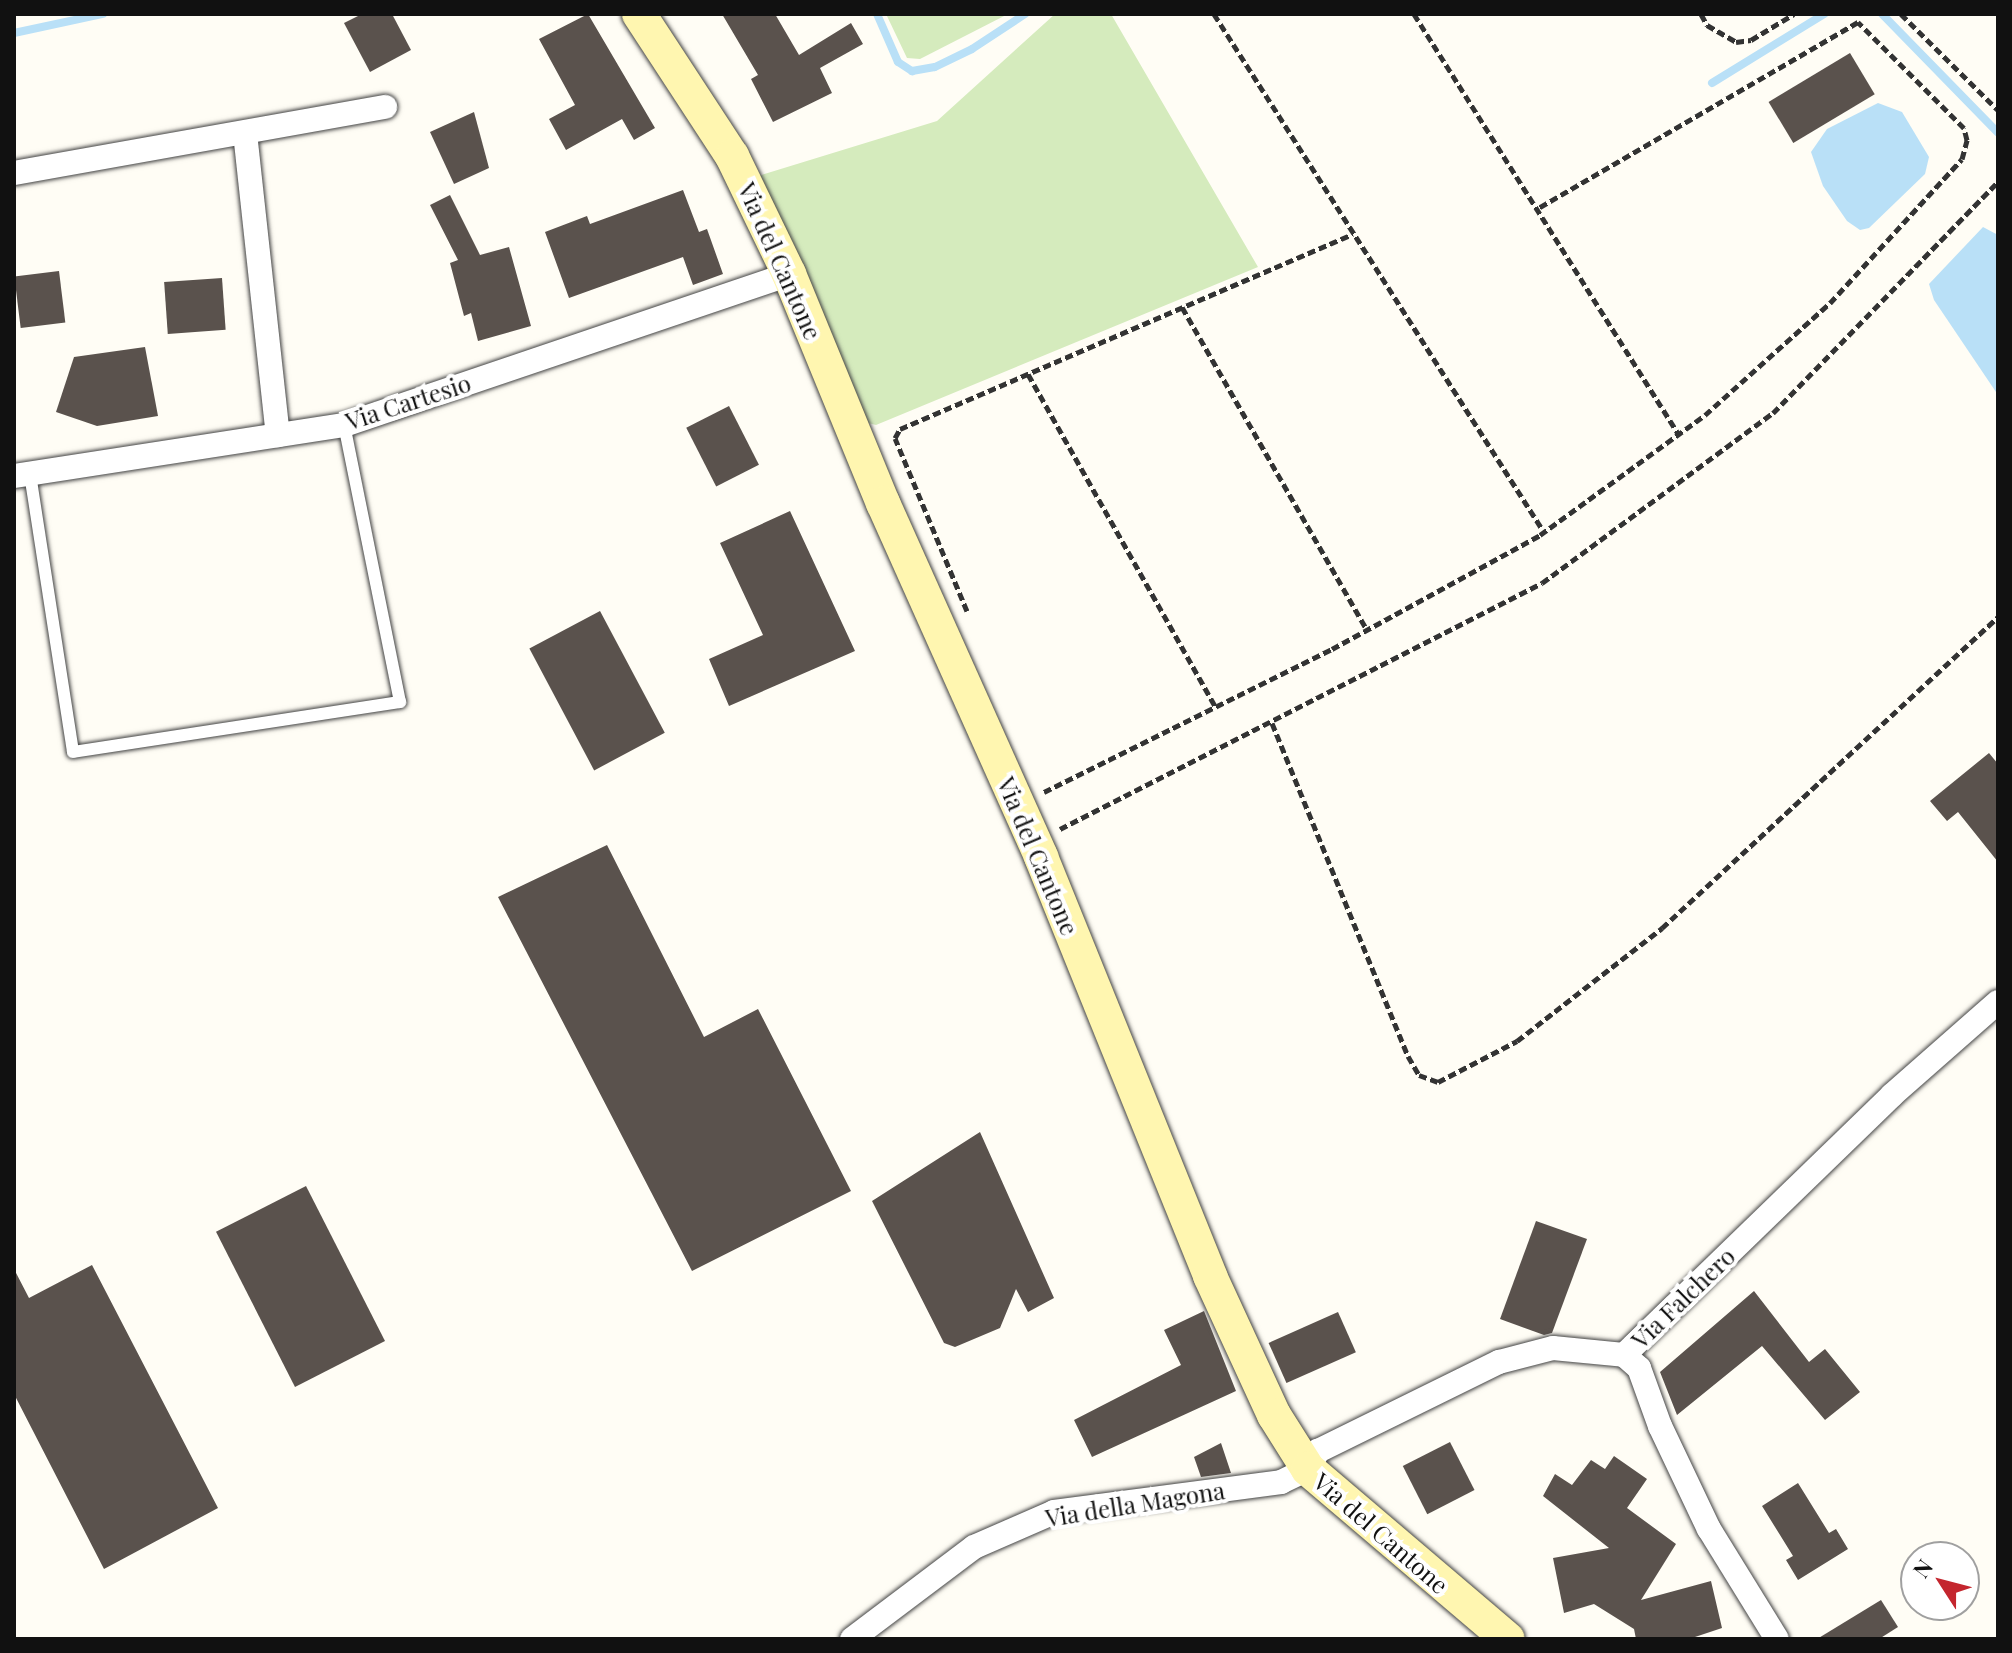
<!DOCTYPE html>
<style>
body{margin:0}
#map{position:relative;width:2012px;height:1653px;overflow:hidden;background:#fffdf5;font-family:"Playfair Display",serif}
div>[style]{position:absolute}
.green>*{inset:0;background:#d5ebbd}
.water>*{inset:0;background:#b9e0f7}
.stream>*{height:8px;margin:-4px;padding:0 4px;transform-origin:4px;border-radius:4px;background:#b9e0f7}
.building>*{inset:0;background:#5a524d;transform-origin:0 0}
.path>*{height:5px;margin-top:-2.5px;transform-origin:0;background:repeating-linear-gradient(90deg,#333 0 8px,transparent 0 12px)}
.roads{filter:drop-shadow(0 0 2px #444) drop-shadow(0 0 2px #444)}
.lane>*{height:12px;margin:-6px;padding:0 6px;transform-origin:6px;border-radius:6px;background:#fff}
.street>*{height:24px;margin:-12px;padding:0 12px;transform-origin:12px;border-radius:12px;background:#fff}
.secondary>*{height:34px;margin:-17px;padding:0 17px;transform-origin:17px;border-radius:17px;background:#fff6b0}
span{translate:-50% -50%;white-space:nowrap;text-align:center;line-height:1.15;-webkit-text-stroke:8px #fff;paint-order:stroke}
.street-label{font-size:24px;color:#111}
.frame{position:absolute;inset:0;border:16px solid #111;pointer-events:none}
.north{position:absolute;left:1900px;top:1541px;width:80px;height:80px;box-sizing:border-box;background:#fff;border:2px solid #a0a0a0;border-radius:50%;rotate:306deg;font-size:22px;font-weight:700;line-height:32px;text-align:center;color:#111}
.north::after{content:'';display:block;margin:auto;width:28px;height:36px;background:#c4262e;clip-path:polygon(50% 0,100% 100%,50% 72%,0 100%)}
</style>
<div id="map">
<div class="green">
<i style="clip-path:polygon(886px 14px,1008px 14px,920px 59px,907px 58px)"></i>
<i style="clip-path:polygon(1055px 14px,1111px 14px,1258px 267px,876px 425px,868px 423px,755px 177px,937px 121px)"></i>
</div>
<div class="water">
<i style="clip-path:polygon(1878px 103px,1902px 112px,1929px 157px,1925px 174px,1869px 228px,1860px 230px,1847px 221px,1823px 186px,1811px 152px,1827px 129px)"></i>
<i style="clip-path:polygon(1983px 227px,1998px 235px,1998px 395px,1934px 300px,1929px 284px)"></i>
</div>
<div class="stream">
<i style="left:877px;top:14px;width:52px;rotate:66.4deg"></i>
<i style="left:898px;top:62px;width:17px;rotate:33deg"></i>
<i style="left:912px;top:71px;width:23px;rotate:-10deg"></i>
<i style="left:935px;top:67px;width:41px;rotate:-25.9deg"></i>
<i style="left:972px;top:49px;width:64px;rotate:-33.4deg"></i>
<i style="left:1882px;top:14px;width:166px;rotate:45.7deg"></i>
<i style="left:14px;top:33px;width:91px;rotate:-12.1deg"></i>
<i style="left:1712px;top:83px;width:132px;rotate:-31.6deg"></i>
</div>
<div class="building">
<i style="clip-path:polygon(362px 14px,392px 14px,411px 50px,370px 72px,344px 23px)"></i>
<i style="clip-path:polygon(588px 14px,655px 128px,634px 140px,622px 119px,566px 150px,549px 119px,575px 105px,539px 39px)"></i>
<i style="clip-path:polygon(722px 14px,775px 14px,799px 55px,851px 23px,863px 44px,820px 68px,832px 93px,773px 122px,751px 79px,758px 75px)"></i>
<i style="left:1850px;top:53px;width:48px;height:95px;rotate:59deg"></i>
<i style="clip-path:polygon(474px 112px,489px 168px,454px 184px,430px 132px)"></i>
<i style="clip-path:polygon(683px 190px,699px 232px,707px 229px,723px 274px,693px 285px,683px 257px,569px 298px,545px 232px,587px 216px,590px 224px)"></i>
<i style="clip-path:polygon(450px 195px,480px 255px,509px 247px,531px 326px,478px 341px,471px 313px,464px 316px,450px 263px,458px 260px,430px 205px)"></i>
<i style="left:59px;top:271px;width:52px;height:45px;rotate:83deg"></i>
<i style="left:222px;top:278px;width:52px;height:58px;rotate:86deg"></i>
<i style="clip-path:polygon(145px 347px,158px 416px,97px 426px,56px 412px,74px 357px)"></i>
<i style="left:729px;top:406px;width:66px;height:48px;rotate:63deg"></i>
<i style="clip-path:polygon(790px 511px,855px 651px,729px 706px,709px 659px,763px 635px,720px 543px)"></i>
<i style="left:600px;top:611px;width:138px;height:80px;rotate:62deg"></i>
<i style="clip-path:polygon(1989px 753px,1998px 764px,1998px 862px,1958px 812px,1947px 821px,1930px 801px)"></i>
<i style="clip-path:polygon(607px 845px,704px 1037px,758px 1009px,851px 1191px,692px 1271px,498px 897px)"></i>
<i style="clip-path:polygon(980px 1132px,1054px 1298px,1028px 1312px,1016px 1289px,1000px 1328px,955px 1347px,944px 1343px,872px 1201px)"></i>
<i style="left:306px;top:1186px;width:174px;height:101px;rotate:63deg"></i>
<i style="clip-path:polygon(1536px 1221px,1587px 1239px,1552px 1333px,1544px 1335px,1500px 1319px)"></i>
<i style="clip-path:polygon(92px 1265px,218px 1508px,104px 1569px,14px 1394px,14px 1269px,29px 1298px)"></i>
<i style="clip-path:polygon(1754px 1291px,1809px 1362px,1825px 1349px,1860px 1392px,1825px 1420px,1762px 1346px,1677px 1415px,1660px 1372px)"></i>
<i style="clip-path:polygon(1204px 1311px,1236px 1391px,1092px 1457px,1074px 1420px,1181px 1365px,1164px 1330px)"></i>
<i style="left:1338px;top:1312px;width:44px;height:76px;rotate:66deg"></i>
<i style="left:1450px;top:1442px;width:54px;height:53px;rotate:63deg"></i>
<i style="clip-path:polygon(1221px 1443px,1231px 1473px,1201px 1477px,1194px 1457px)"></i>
<i style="clip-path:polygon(1614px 1456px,1647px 1479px,1627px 1508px,1676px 1544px,1641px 1600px,1711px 1581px,1722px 1628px,1689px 1639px,1636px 1639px,1634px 1629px,1594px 1604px,1564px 1613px,1553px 1558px,1609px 1548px,1543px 1496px,1555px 1474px,1572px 1485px,1591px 1460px,1605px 1469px)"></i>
<i style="clip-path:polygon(1798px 1483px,1829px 1533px,1836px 1529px,1848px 1549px,1798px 1580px,1786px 1560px,1793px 1556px,1762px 1506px)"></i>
<i style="clip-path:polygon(1881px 1600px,1898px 1627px,1879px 1639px,1817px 1639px)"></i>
</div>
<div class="path">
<i style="left:1214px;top:14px;width:614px;rotate:57.5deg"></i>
<i style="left:1414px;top:14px;width:497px;rotate:57.8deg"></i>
<i style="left:1701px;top:14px;width:13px;rotate:61deg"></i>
<i style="left:1707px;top:25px;width:34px;rotate:30deg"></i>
<i style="left:1736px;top:42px;width:15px;rotate:-8deg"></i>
<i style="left:1751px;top:40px;width:50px;rotate:-31.2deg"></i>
<i style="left:1901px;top:14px;width:136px;rotate:44.7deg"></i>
<i style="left:1182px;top:307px;width:372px;rotate:60.2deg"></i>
<i style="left:1028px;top:374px;width:383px;rotate:60.6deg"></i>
<i style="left:967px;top:611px;width:187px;rotate:-112.6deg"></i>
<i style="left:895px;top:438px;width:10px;rotate:-61deg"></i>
<i style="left:900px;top:429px;width:493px;rotate:-23.3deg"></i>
<i style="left:1272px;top:723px;width:360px;rotate:67.8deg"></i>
<i style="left:1408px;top:1056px;width:22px;rotate:60deg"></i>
<i style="left:1419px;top:1075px;width:20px;rotate:20deg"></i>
<i style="left:1438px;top:1082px;width:89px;rotate:-27.4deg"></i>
<i style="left:1517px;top:1041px;width:184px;rotate:-37.9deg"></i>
<i style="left:1662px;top:928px;width:458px;rotate:-42.8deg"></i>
<i style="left:1044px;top:792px;width:322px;rotate:-26.4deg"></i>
<i style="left:1332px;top:649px;width:237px;rotate:-28.7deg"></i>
<i style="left:1540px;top:535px;width:204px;rotate:-36deg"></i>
<i style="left:1705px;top:415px;width:168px;rotate:-41.9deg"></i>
<i style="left:1830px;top:303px;width:195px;rotate:-47.5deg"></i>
<i style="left:1962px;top:159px;width:20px;rotate:-75deg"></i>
<i style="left:1967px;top:140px;width:12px;rotate:-104deg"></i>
<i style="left:1964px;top:128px;width:150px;rotate:-135deg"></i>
<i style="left:1858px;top:22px;width:371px;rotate:149.8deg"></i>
<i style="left:1060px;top:829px;width:541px;rotate:-27.04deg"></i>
<i style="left:1542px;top:583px;width:287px;rotate:-36.4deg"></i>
<i style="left:1773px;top:413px;width:322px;rotate:-45.8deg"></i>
</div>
<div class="roads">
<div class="lane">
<i style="left:30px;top:474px;width:281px;rotate:81.2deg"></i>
<i style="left:73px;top:752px;width:331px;rotate:-8.7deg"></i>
<i style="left:400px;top:702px;width:283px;rotate:-101.4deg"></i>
</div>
<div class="street">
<i style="left:245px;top:133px;width:304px;rotate:83.8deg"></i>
<i style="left:14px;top:173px;width:377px;rotate:-10.1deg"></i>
<i style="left:14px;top:476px;width:334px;rotate:-8.8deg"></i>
<i style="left:344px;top:425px;width:470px;rotate:-18.7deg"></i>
<i style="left:1624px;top:1355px;width:20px;rotate:41deg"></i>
<i style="left:1639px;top:1368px;width:62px;rotate:70.1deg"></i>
<i style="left:1660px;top:1426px;width:114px;rotate:64.6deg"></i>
<i style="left:1709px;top:1529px;width:129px;rotate:58.3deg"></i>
<i style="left:852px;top:1639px;width:153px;rotate:-37deg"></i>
<i style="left:974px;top:1547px;width:87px;rotate:-23.6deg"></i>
<i style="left:1054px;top:1512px;width:229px;rotate:-7.5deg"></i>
<i style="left:1281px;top:1482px;width:30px;rotate:-26deg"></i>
<i style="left:1308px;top:1469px;width:21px;rotate:-61deg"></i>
<i style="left:1318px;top:1451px;width:202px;rotate:-26.2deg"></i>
<i style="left:1499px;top:1362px;width:56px;rotate:-14.5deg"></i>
<i style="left:1553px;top:1348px;width:71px;rotate:5.6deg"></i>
<i style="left:1624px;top:1355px;width:373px;rotate:-44.1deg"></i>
<i style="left:1892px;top:1095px;width:141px;rotate:-41.3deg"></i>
</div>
<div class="secondary">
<i style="left:639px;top:14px;width:170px;rotate:56.8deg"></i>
<i style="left:732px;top:156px;width:131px;rotate:64.2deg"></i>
<i style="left:789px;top:274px;width:248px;rotate:67.7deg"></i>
<i style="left:883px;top:503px;width:388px;rotate:65.9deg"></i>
<i style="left:1041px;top:857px;width:452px;rotate:68deg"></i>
<i style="left:1210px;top:1276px;width:153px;rotate:65.3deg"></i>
<i style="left:1274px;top:1415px;width:64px;rotate:57.8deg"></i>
<i style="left:1308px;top:1469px;width:262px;rotate:40.4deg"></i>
</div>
</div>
<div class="street-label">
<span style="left:780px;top:261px;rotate:66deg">Via del Cantone</span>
<span style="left:408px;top:402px;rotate:-18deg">Via Cartesio</span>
<span style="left:1038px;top:856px;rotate:67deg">Via del Cantone</span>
<span style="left:1683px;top:1298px;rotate:-44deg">Via Falchero</span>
<span style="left:1135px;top:1504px;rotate:-9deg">Via della Magona</span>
<span style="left:1381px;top:1533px;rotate:41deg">Via del Cantone</span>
</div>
<div class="frame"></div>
<div class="north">N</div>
</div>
